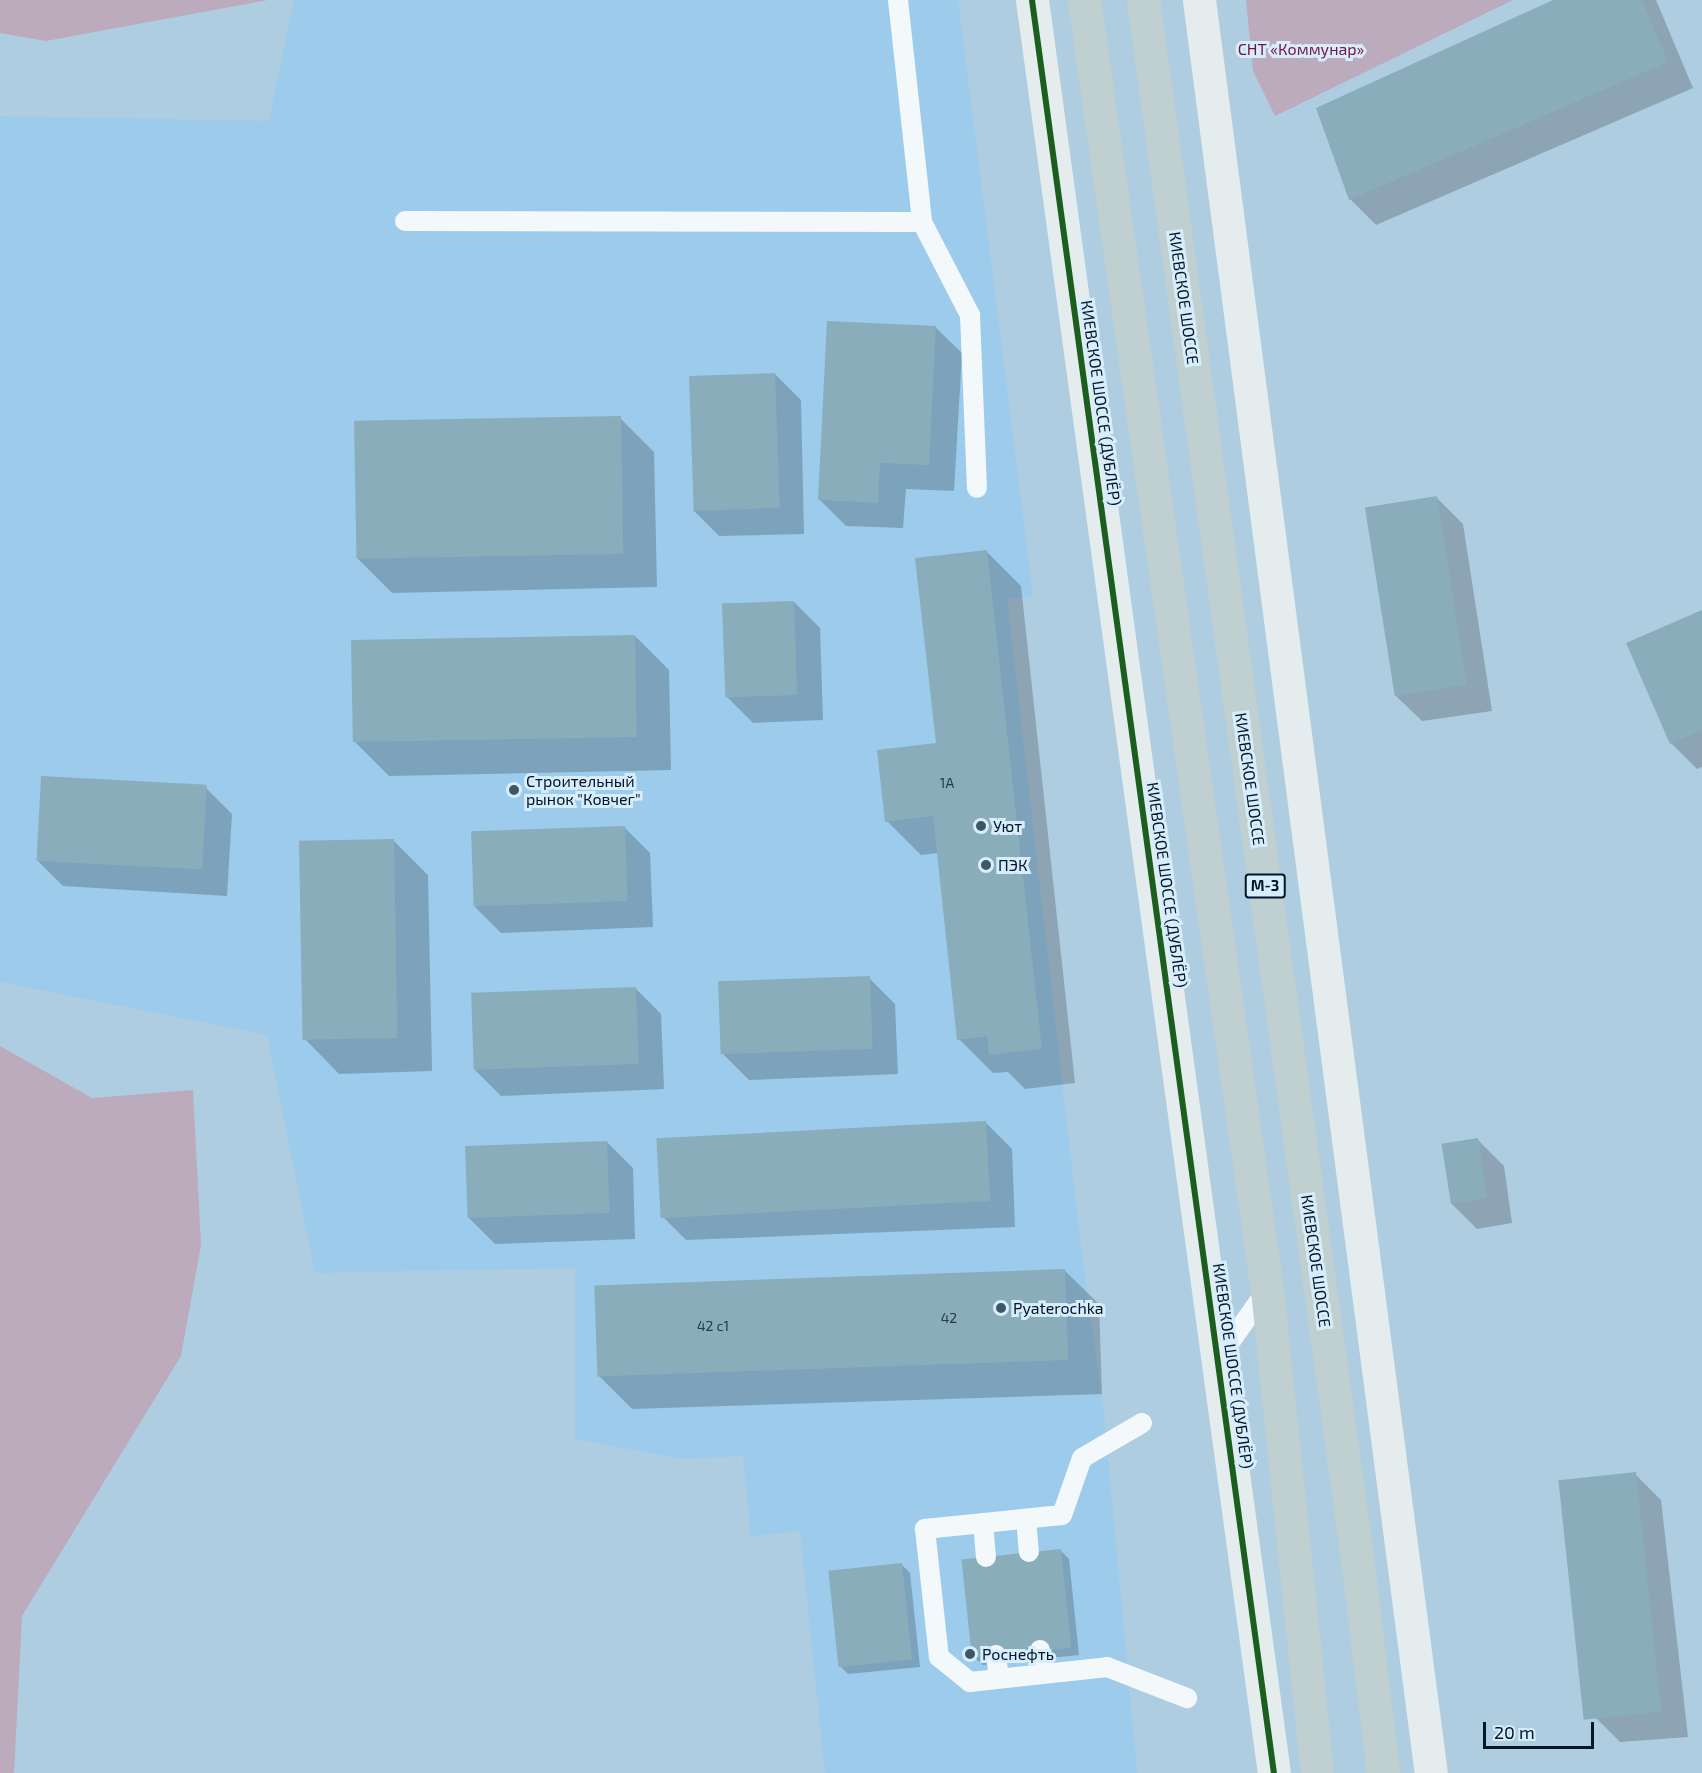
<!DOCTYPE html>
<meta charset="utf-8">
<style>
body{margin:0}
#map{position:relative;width:1702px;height:1773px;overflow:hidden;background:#afcde1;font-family:"Exo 2",sans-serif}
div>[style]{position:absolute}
.built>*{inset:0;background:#9ccbeb}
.green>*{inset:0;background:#bcabbd}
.shadow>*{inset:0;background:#0003}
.building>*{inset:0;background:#8aadbb;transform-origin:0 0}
.lane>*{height:20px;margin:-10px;padding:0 10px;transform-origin:10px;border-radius:10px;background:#f3f8fa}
.secondary>*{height:33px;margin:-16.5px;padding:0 16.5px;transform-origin:16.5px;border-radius:16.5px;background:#e4ecee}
.highway>*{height:33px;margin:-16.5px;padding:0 16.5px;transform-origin:16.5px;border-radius:16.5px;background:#c0d0d1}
.cycleway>*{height:6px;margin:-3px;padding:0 3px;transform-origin:3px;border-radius:3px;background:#1b5e20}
.dots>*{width:16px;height:16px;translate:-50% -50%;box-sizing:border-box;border:3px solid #d8edfb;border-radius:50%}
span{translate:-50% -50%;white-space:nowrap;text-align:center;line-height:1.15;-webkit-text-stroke:6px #d8edfb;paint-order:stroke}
.number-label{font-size:14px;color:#223c4d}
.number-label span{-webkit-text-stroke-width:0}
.shield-label span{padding:2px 4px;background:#d8edfb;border:2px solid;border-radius:4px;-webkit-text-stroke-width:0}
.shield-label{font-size:15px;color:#001728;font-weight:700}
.park-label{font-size:16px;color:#751440}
.street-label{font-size:16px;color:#001728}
.poi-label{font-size:16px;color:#001728}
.left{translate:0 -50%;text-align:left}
.scale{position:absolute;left:1483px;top:1722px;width:111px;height:27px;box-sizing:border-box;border:3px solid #001728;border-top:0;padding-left:8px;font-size:18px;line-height:21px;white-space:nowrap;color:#001728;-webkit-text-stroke:4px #d8edfb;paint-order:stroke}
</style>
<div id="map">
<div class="built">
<i style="clip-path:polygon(294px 0,958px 0,1033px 596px,1007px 599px,1081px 1248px,1104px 1414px,1137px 1773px,825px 1773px,800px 1531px,751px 1536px,743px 1456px,683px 1459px,575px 1439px,575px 1268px,315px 1273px,267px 1035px,0 982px,0 116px,269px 121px)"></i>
</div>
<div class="green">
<i style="clip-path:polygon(0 0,268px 0,46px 41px,0 33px)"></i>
<i style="clip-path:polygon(1246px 0,1513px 0,1275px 116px,1253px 71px)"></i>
<i style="clip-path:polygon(0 1046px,92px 1098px,193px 1090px,201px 1245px,181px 1356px,22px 1616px,14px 1773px,0 1773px)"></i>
</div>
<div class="shadow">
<i style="clip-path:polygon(1557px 0,1656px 0,1693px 88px,1376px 225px,1350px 199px)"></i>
<i style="clip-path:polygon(935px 327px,962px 353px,954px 491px,906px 489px,903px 528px,846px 526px,820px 500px)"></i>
<i style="clip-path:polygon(775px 374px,801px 400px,804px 534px,719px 536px,693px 510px)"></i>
<i style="clip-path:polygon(620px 418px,654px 452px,657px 587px,392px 593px,358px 559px)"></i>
<i style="clip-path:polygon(1437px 498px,1463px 524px,1492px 711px,1422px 721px,1395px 695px)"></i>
<i style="clip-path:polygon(987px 552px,1021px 586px,1075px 1083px,1025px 1089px,1008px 1072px,993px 1073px,959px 1039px,938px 853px,921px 855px,887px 821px,937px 744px)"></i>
<i style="clip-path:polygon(794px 602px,820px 628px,823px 720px,753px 723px,727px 697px)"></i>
<i style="clip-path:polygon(1702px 611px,1702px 767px,1697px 769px,1671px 743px)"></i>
<i style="clip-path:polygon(635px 636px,669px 670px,671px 770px,389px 776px,355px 742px)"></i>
<i style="clip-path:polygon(206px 788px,232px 814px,227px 896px,63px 886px,37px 860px)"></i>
<i style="clip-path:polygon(624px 827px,650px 853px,653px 927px,501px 933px,475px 907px)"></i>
<i style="clip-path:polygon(394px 841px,428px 875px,432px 1071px,339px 1074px,305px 1039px)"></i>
<i style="clip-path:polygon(869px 978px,895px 1004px,898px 1074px,749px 1080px,723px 1054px)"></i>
<i style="clip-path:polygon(635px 988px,661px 1014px,664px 1089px,501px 1096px,475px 1070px)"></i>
<i style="clip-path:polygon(986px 1123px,1012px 1149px,1015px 1227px,686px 1240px,660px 1214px)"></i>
<i style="clip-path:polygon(1478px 1140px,1504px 1166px,1512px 1223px,1477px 1229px,1451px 1203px)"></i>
<i style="clip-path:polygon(607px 1142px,633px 1168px,635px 1239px,495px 1244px,469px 1218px)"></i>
<i style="clip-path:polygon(1064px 1270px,1099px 1304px,1102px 1394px,632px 1409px,598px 1375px)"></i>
<i style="clip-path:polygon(1635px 1474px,1661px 1500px,1688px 1737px,1620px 1742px,1594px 1716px)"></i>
<i style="clip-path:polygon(1061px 1551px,1069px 1559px,1079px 1655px,983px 1665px,974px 1657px)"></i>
<i style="clip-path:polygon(901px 1564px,910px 1573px,920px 1667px,848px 1674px,840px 1666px)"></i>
</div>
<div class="building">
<i style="clip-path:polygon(1553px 0,1642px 0,1668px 62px,1349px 200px,1316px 108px)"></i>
<i style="clip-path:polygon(827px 321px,936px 326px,929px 465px,880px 463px,878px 503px,818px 500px)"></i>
<i style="left:775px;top:373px;width:135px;height:86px;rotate:88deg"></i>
<i style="left:621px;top:416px;width:138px;height:267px;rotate:89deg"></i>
<i style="left:1437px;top:496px;width:191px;height:73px;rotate:81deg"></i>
<i style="clip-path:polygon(987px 550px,1042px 1049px,989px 1055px,987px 1036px,957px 1040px,933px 816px,885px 822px,877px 750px,936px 743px,915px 558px)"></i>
<i style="left:794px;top:601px;width:94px;height:72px;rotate:88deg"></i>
<i style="clip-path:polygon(1702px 610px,1702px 730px,1670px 744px,1626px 643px)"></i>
<i style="left:635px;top:635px;width:102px;height:284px;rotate:89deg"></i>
<i style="left:41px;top:776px;width:166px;height:85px;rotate:3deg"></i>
<i style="left:625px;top:826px;width:75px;height:154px;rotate:88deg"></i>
<i style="left:394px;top:839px;width:199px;height:95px;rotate:89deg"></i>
<i style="left:870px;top:976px;width:73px;height:152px;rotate:88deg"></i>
<i style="left:636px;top:987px;width:77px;height:165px;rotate:88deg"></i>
<i style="left:986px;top:1121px;width:80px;height:330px;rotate:87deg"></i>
<i style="left:1478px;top:1138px;width:61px;height:37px;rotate:81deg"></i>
<i style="left:607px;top:1141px;width:72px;height:142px;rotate:88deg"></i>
<i style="left:1065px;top:1269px;width:91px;height:471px;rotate:88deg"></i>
<i style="left:1636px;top:1472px;width:241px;height:78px;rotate:84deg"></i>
<i style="left:1061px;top:1549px;width:99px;height:100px;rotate:84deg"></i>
<i style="left:902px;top:1563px;width:97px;height:74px;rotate:84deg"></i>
</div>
<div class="lane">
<i style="left:898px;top:0;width:223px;rotate:83.8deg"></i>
<i style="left:922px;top:222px;width:105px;rotate:62.7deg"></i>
<i style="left:970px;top:315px;width:173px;rotate:87.7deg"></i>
<i style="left:405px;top:221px;width:517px;rotate:0.11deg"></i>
<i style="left:1218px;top:1359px;width:85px;rotate:-54.6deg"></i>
<i style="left:1142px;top:1423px;width:69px;rotate:149.7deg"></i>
<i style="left:1082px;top:1458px;width:60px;rotate:109.3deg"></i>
<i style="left:1062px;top:1515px;width:138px;rotate:174.2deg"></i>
<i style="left:925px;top:1529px;width:129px;rotate:83.8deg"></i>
<i style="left:939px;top:1657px;width:40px;rotate:39deg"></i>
<i style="left:970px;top:1682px;width:138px;rotate:-6.2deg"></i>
<i style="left:1107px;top:1667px;width:86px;rotate:21.2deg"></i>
<i style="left:1026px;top:1519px;width:33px;rotate:85deg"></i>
<i style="left:983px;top:1523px;width:34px;rotate:85deg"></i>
<i style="left:1040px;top:1650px;width:24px;rotate:85deg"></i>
<i style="left:996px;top:1655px;width:23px;rotate:83deg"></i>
</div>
<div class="secondary">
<i style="left:1032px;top:0;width:1789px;rotate:82.23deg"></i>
<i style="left:1199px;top:0;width:1788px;rotate:82.55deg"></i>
</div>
<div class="highway">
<i style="left:1084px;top:0;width:1303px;rotate:81.93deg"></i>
<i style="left:1267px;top:1290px;width:486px;rotate:84.1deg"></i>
<i style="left:1143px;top:0;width:1581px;rotate:82.18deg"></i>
<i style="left:1358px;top:1566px;width:209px;rotate:83.1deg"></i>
</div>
<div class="cycleway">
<i style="left:1032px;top:0;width:1789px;rotate:82.23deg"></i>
</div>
<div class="dots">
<i style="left:514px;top:790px;background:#3d5769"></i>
<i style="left:981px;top:826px;background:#3d5769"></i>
<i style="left:986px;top:865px;background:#3d5769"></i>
<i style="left:1001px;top:1308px;background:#3d5769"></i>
<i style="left:970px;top:1654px;background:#3d5769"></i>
</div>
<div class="number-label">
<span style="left:947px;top:783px">1А</span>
<span style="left:949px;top:1318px">42</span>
<span style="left:713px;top:1326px">42 с1</span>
</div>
<div class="shield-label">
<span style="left:1265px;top:886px">М-3</span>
</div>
<div class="park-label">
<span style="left:1301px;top:49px">СНТ «Коммунар»</span>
</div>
<div class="street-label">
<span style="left:1184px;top:298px;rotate:82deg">КИЕВСКОЕ ШОССЕ</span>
<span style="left:1101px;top:403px;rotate:82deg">КИЕВСКОЕ ШОССЕ (ДУБЛЁР)</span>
<span style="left:1250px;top:779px;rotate:82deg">КИЕВСКОЕ ШОССЕ</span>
<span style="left:1167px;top:885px;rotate:82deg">КИЕВСКОЕ ШОССЕ (ДУБЛЁР)</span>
<span style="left:1316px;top:1261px;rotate:82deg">КИЕВСКОЕ ШОССЕ</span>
<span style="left:1233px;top:1366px;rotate:82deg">КИЕВСКОЕ ШОССЕ (ДУБЛЁР)</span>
</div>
<div class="poi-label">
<span class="left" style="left:526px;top:790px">Строительный<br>рынок "Ковчег"</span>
<span class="left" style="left:993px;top:826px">Уют</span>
<span class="left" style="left:998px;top:865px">ПЭК</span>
<span class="left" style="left:1013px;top:1308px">Pyaterochka</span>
<span class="left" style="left:982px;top:1654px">Роснефть</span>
</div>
<div class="scale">20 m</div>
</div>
